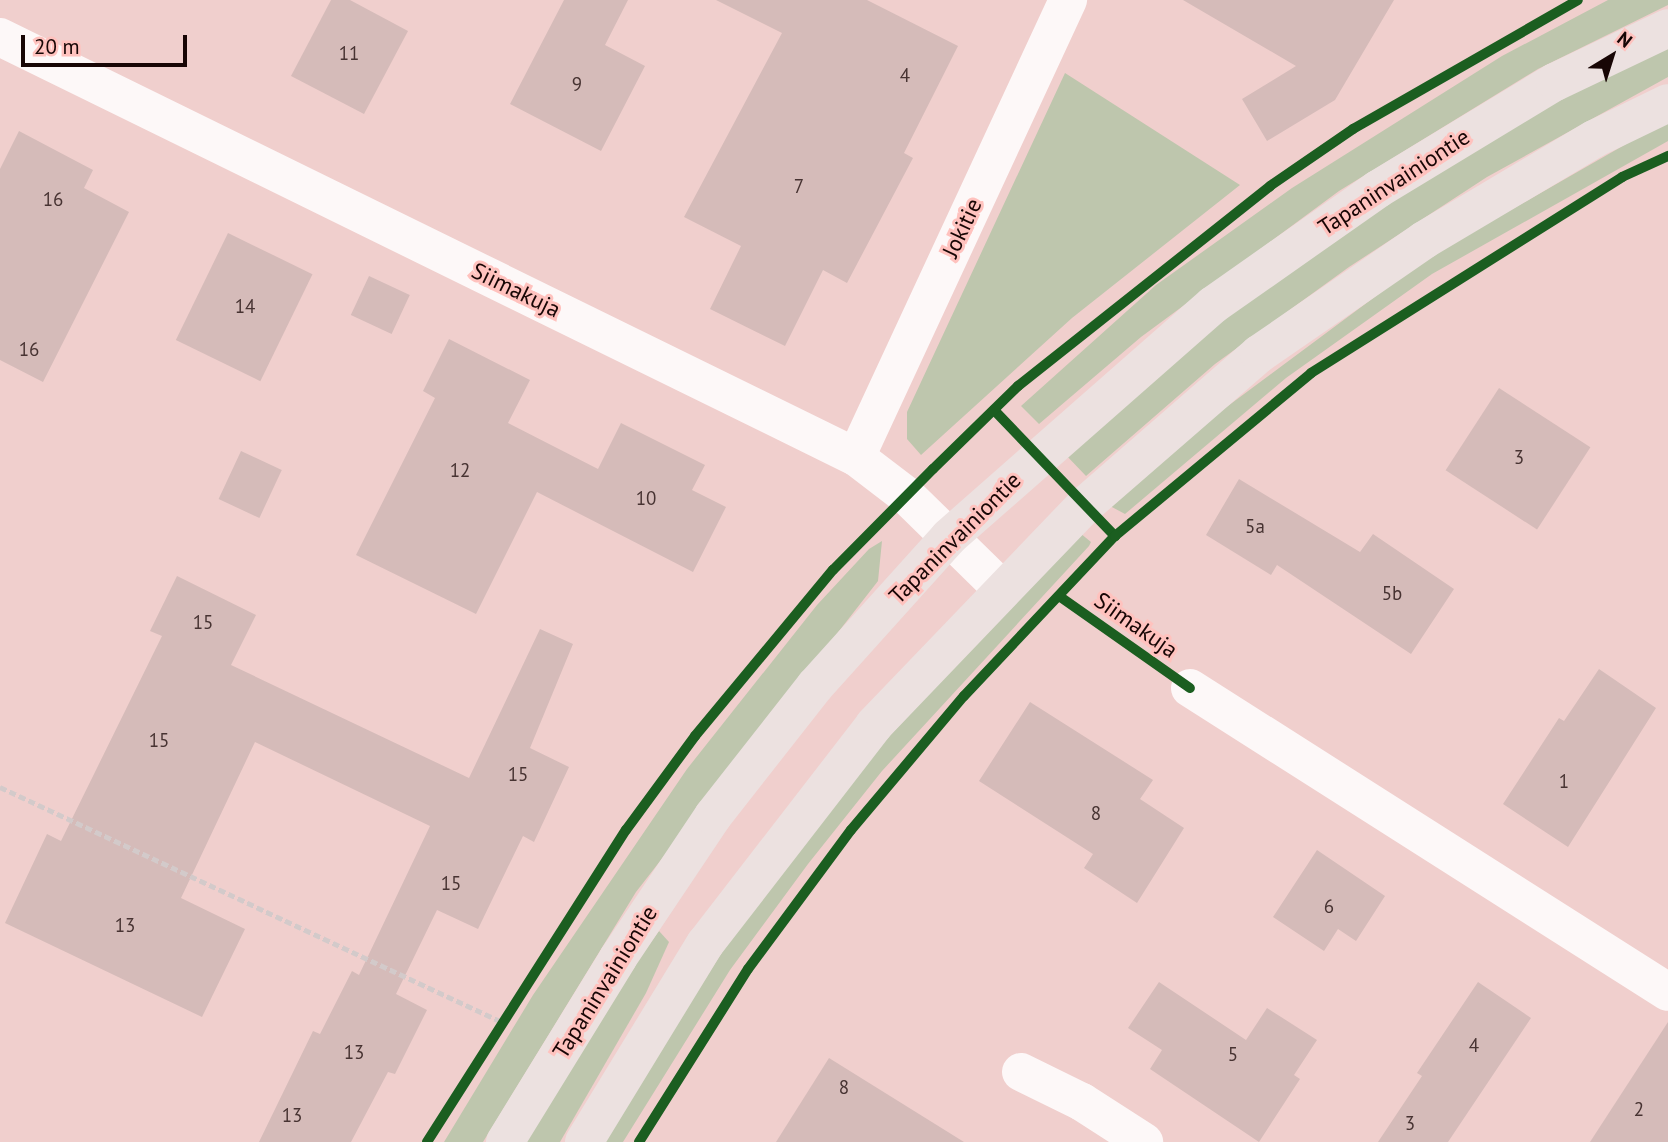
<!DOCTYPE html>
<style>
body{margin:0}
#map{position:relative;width:1668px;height:1142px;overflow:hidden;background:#f0cfcd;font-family:"PT Sans",sans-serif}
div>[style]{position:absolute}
.green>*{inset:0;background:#bec6ad}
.building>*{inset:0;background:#d5bbb9;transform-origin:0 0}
.path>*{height:4.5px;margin-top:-2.25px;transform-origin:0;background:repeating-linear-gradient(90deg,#d3caca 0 7px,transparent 0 10.5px)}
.street>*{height:38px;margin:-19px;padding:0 19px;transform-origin:19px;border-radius:19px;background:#fdf8f8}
.primary>*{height:38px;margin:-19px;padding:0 19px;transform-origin:19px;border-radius:19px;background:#ece1e0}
.cycleway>*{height:10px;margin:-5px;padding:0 5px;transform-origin:5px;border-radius:5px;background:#1b5e20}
span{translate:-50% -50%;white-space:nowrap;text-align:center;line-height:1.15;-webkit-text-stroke:6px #ffc2be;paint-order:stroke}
.number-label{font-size:19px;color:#473332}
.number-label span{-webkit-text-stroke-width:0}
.street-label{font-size:23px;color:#180605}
.north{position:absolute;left:1577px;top:21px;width:70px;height:70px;-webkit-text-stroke:5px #ffc2be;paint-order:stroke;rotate:38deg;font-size:19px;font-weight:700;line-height:28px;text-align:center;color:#180605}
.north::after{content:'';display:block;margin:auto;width:24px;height:32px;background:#180605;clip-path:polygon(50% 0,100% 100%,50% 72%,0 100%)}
.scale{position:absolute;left:21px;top:35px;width:166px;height:32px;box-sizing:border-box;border:4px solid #180605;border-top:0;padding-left:9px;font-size:21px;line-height:24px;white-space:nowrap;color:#180605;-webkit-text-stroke:5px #ffc2be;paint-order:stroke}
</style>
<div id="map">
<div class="green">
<i style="clip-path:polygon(1608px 0,1668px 0,1668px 5px,1538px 69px,1339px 191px,1141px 337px,1039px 424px,1021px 406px,1156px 285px,1292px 188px,1502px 56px)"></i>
<i style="clip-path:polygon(1668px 43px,1668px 77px,1487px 177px,1349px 267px,1215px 364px,1086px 476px,1064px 453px,1212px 328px,1383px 206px,1515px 124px)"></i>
<i style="clip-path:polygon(1065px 73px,1240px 185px,1072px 318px,921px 455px,907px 439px,907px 412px)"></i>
<i style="clip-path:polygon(1668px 120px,1668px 141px,1432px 274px,1286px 378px,1125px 514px,1110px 506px,1178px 443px,1427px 258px)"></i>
<i style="clip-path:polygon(1080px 533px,1091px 542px,1089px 546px,882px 771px,808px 864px,730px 970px,623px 1142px,602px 1142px,743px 919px,866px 761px)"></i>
<i style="clip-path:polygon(882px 541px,878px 581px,636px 892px,483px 1142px,444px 1142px,533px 995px,687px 769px,817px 605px,869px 549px)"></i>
<i style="clip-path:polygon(659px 931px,669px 942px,646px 993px,560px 1142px,522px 1142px,599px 1012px)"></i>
</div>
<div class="building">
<i style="clip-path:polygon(331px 0,350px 0,408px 31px,364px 114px,291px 76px)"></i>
<i style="clip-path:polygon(564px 0,628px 0,605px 45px,645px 66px,601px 151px,510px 104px)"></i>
<i style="clip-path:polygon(716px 0,867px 0,958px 46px,904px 153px,913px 158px,847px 283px,823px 270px,785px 346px,710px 309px,741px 246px,684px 217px,782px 33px)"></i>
<i style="clip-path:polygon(1183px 0,1394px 0,1335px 100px,1267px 141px,1242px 99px,1296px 66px)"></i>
<i style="clip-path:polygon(19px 131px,93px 170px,84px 188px,129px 212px,43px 382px,0 360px,0 169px)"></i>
<i style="left:228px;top:233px;width:94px;height:119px;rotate:26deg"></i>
<i style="left:369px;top:276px;width:45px;height:43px;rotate:25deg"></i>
<i style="clip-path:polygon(449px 339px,530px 380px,508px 423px,598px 469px,621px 423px,705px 465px,692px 490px,726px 507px,693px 572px,537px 492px,476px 614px,356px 555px,435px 398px,423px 391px)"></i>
<i style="left:1499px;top:388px;width:109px;height:98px;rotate:33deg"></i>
<i style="left:241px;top:451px;width:45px;height:53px;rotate:25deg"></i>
<i style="clip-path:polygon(1239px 479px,1360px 552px,1373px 534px,1454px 589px,1411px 654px,1277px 565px,1271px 575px,1206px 535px)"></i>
<i style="clip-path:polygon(177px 576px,256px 615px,231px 665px,469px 778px,540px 629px,573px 644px,530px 748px,569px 767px,534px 842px,523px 836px,478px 929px,437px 910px,396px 994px,427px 1010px,395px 1074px,388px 1072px,351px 1142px,259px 1142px,313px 1031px,320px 1034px,352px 971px,359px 975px,430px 826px,255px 742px,181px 898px,245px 929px,202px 1017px,5px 923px,47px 834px,61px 841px,162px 636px,150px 631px)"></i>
<i style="clip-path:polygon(1599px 669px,1656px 708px,1568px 847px,1503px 804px,1559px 718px,1564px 721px)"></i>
<i style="clip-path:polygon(1030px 702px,1153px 780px,1140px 799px,1184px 828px,1137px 903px,1084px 868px,1093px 854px,979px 781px)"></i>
<i style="clip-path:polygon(1317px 850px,1385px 896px,1356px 941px,1338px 929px,1324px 951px,1273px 917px)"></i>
<i style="clip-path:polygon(1159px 982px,1246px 1040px,1267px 1008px,1317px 1040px,1294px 1075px,1300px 1079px,1259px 1142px,1150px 1069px,1162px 1050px,1128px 1028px)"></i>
<i style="clip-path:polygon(1478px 982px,1531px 1018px,1448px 1142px,1378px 1142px,1422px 1076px,1417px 1073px)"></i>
<i style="clip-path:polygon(1668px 1022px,1668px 1142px,1590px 1142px)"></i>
<i style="clip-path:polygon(829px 1058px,964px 1142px,776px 1142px)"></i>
</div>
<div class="path">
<i style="left:0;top:787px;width:552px;rotate:25.08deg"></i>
</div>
<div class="street">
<i style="left:0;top:37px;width:953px;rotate:26.14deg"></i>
<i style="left:856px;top:457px;width:64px;rotate:37.4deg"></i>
<i style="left:907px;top:496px;width:132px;rotate:44.4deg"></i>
<i style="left:856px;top:457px;width:504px;rotate:-65.11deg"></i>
<i style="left:1190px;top:688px;width:566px;rotate:32.46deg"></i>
<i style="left:1021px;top:1072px;width:68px;rotate:26.2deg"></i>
<i style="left:1082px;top:1102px;width:74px;rotate:32.8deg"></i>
</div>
<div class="primary">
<i style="left:505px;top:1142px;width:216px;rotate:-58.4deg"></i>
<i style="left:618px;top:958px;width:171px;rotate:-56.2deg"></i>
<i style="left:713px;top:816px;width:165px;rotate:-51.9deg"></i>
<i style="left:815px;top:686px;width:200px;rotate:-48deg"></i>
<i style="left:949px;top:537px;width:351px;rotate:-41.3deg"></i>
<i style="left:1213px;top:305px;width:202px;rotate:-35.1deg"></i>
<i style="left:1378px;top:189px;width:207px;rotate:-31.2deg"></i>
<i style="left:1555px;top:82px;width:125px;rotate:-25.5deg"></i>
<i style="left:584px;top:1142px;width:232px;rotate:-58.6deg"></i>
<i style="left:705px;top:944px;width:277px;rotate:-52.3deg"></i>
<i style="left:874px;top:725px;width:303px;rotate:-46.2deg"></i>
<i style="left:1084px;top:506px;width:232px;rotate:-41deg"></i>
<i style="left:1259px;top:354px;width:201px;rotate:-34.6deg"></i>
<i style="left:1424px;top:240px;width:198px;rotate:-30.7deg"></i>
<i style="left:1594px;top:139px;width:82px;rotate:-25.9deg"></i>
</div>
<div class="cycleway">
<i style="left:994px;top:410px;width:175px;rotate:46.2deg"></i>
<i style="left:1059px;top:596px;width:160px;rotate:35.1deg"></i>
<i style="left:427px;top:1142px;width:370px;rotate:-57.5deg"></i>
<i style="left:626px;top:830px;width:117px;rotate:-53.7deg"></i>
<i style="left:695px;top:736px;width:216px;rotate:-50.3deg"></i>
<i style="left:833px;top:570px;width:142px;rotate:-45.3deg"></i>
<i style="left:933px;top:469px;width:119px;rotate:-44.3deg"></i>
<i style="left:1018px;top:386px;width:322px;rotate:-38.4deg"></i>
<i style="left:1270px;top:186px;width:101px;rotate:-34.5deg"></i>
<i style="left:1353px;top:129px;width:259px;rotate:-29.8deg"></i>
<i style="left:639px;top:1142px;width:204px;rotate:-57.8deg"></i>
<i style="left:748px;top:969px;width:173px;rotate:-53.5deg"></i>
<i style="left:851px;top:830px;width:175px;rotate:-49.9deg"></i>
<i style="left:964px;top:696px;width:220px;rotate:-46.7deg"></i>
<i style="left:1115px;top:536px;width:255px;rotate:-39.7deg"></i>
<i style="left:1311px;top:373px;width:368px;rotate:-32.2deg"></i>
<i style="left:1622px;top:177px;width:51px;rotate:-24.5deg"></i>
</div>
<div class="number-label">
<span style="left:349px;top:54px">11</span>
<span style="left:905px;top:76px">4</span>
<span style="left:577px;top:85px">9</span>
<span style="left:799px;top:187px">7</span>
<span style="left:53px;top:200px">16</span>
<span style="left:245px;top:307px">14</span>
<span style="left:29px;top:350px">16</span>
<span style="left:1519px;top:458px">3</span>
<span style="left:460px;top:471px">12</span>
<span style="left:646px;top:499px">10</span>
<span style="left:1255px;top:527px">5a</span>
<span style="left:1392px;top:594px">5b</span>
<span style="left:203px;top:623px">15</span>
<span style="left:159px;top:741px">15</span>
<span style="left:518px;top:775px">15</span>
<span style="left:1564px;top:782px">1</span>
<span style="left:1096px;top:814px">8</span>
<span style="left:451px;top:884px">15</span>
<span style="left:1329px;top:907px">6</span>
<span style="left:125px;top:926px">13</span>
<span style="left:1474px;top:1046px">4</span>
<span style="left:354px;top:1053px">13</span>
<span style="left:1233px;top:1055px">5</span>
<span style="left:844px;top:1088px">8</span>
<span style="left:1639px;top:1110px">2</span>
<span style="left:292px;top:1116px">13</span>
<span style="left:1410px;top:1124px">3</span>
</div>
<div class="street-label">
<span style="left:1394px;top:182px;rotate:-33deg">Tapaninvainiontie</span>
<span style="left:962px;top:228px;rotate:-65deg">Jokitie</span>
<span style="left:516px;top:290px;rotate:26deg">Siimakuja</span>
<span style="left:955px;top:538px;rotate:-45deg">Tapaninvainiontie</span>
<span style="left:1136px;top:625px;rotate:35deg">Siimakuja</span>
<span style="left:605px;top:982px;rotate:-58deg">Tapaninvainiontie</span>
</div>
<div class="north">N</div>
<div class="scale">20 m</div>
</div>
